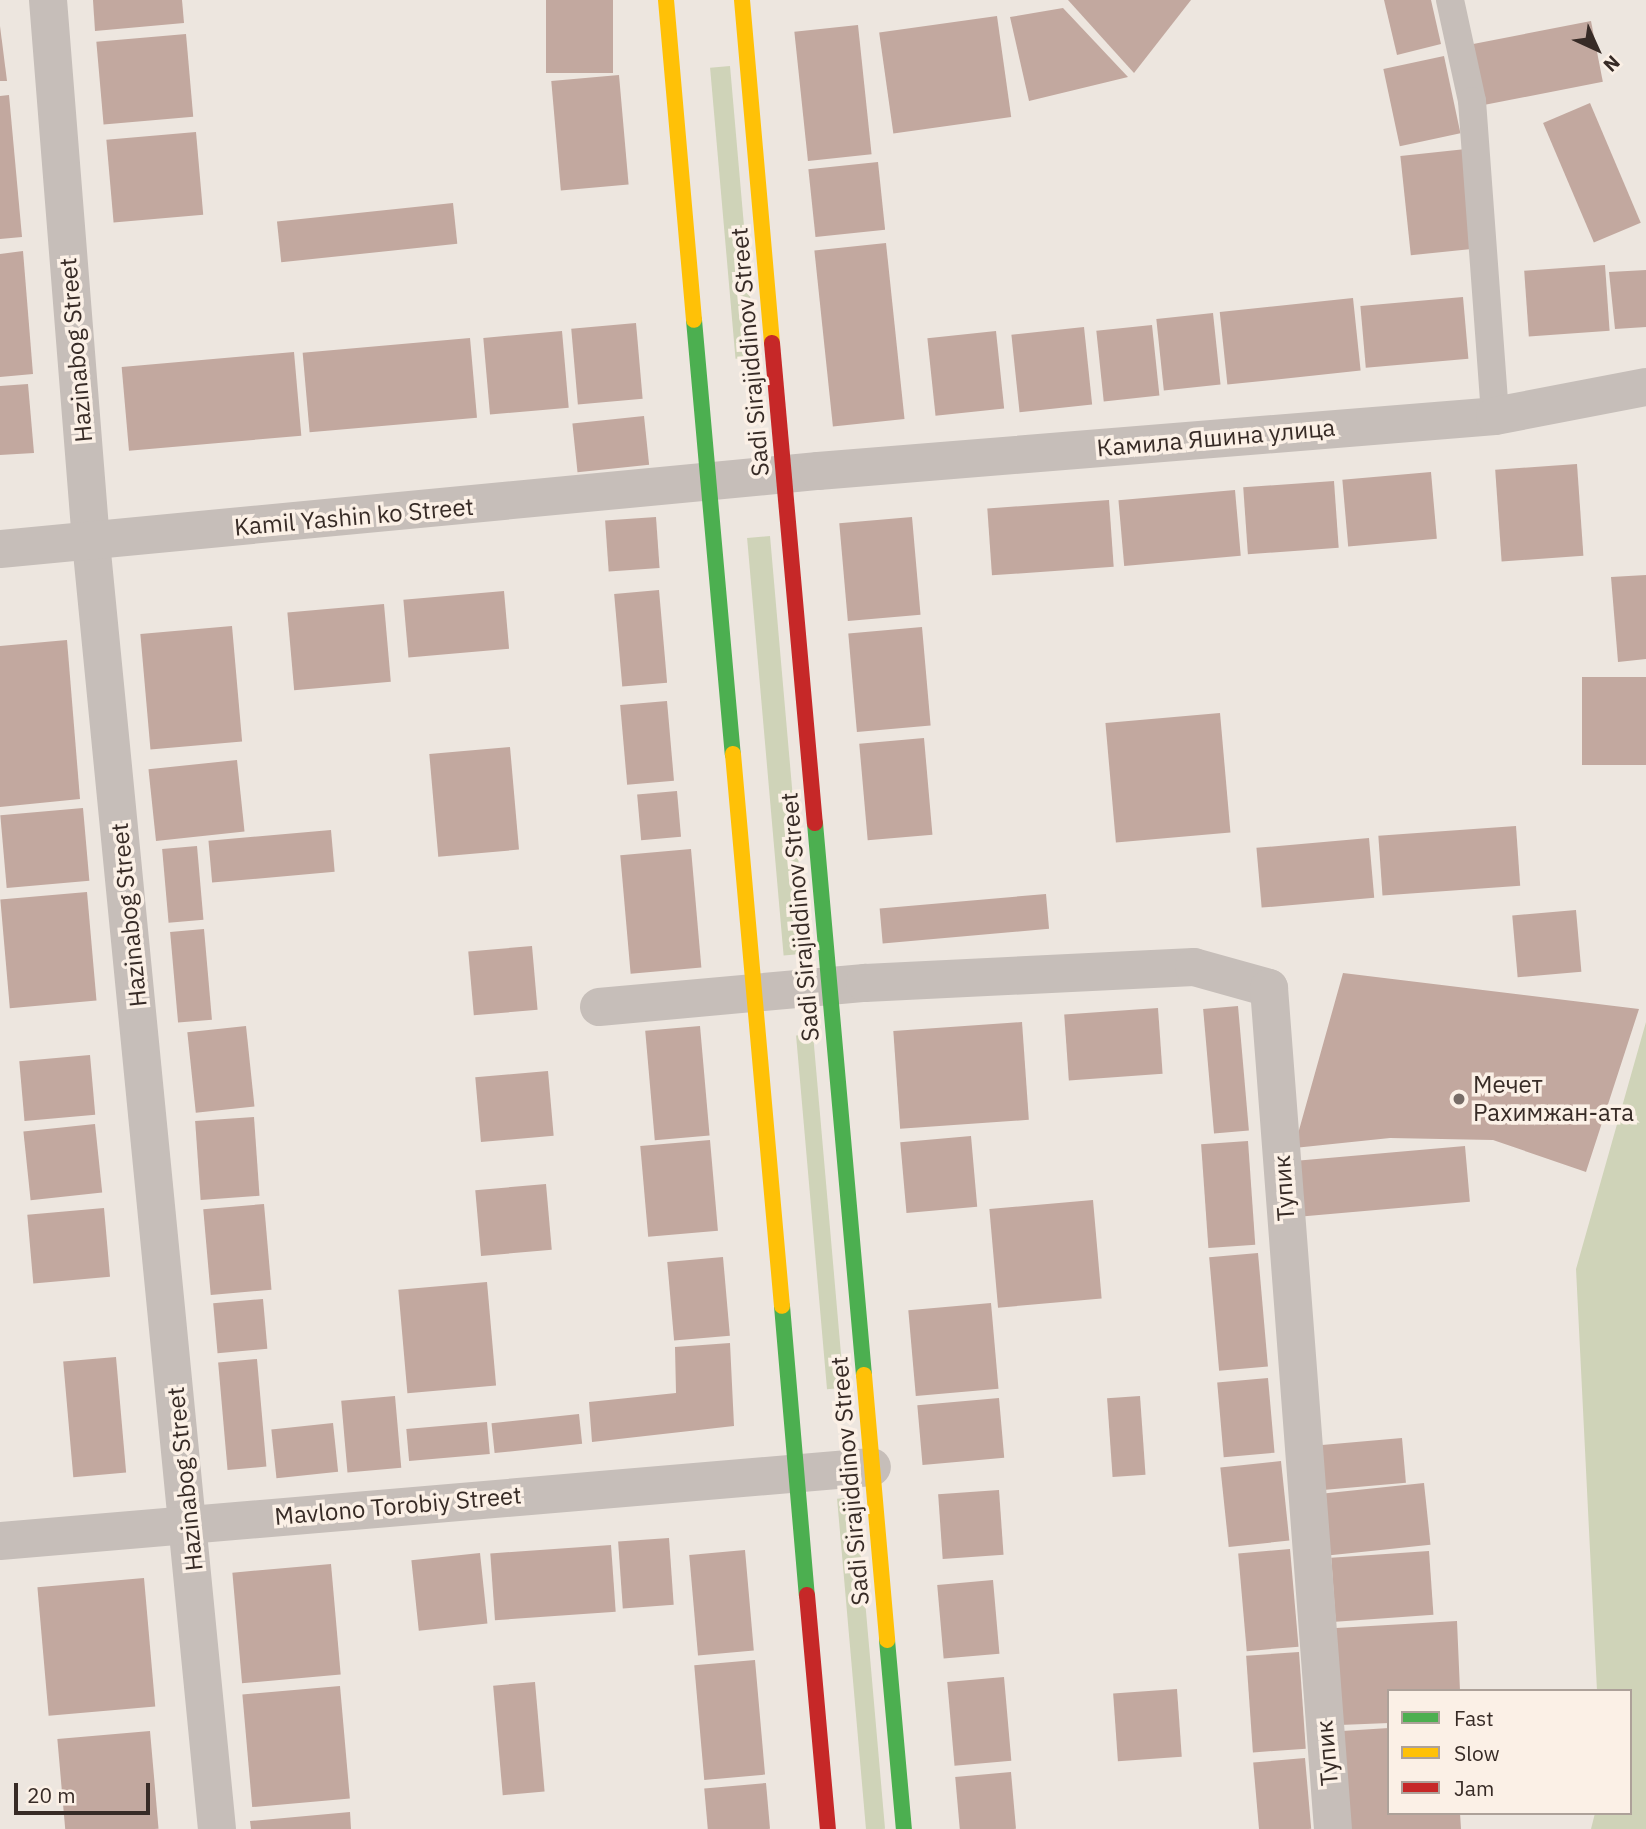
<!DOCTYPE html>
<meta charset="utf-8">
<style>
body{margin:0}
#map{position:relative;width:1646px;height:1829px;overflow:hidden;background:#ede6df;font-family:"IBM Plex Sans",sans-serif}
div>[style]{position:absolute}
.green>*{inset:0;background:#cfd3b8;transform-origin:0 0}
.building>*{inset:0;background:#c2a89f;transform-origin:0 0}
.lane>*{height:28px;margin:-14px;padding:0 14px;transform-origin:14px;border-radius:14px;background:#c6beb9}
.street>*{height:38px;margin:-19px;padding:0 19px;transform-origin:19px;border-radius:19px;background:#c6beb9}
.fast>*{height:16px;margin:-8px;padding:0 8px;transform-origin:8px;border-radius:8px;background:#4caf50}
.slow>*{height:16px;margin:-8px;padding:0 8px;transform-origin:8px;border-radius:8px;background:#ffc107}
.jam>*{height:16px;margin:-8px;padding:0 8px;transform-origin:8px;border-radius:8px;background:#c62828}
.dots>*{width:19px;height:19px;translate:-50% -50%;box-sizing:border-box;border:4px solid #fbf0e6;border-radius:50%}
span{translate:-50% -50%;white-space:nowrap;text-align:center;line-height:1.15;-webkit-text-stroke:7px #fbf0e6;paint-order:stroke}
.street-label{font-size:24px;color:#372b26}
.poi-label{font-size:24px;color:#372b26}
.left{translate:0 -50%;text-align:left}
.legend{position:absolute;left:1387px;top:1689px;width:245px;height:126px;box-sizing:border-box;background:#fbf0e6;border:2px solid #ada199;margin:0;padding:9px 12px;list-style:none;font-size:21px;color:#372b26}
.legend li{display:flex;align-items:center;gap:14px;height:35px}
.legend b{width:35px;border:2px solid #ada199}
.north{position:absolute;left:1562px;top:14px;width:70px;height:70px;-webkit-text-stroke:5px #fbf0e6;paint-order:stroke;rotate:135deg;font-size:19px;font-weight:700;line-height:28px;text-align:center;color:#372b26}
.north::after{content:'';display:block;margin:auto;width:24px;height:32px;background:#372b26;clip-path:polygon(50% 0,100% 100%,50% 72%,0 100%)}
.scale{position:absolute;left:14px;top:1783px;width:136px;height:32px;box-sizing:border-box;border:4px solid #372b26;border-top:0;padding-left:9px;font-size:21px;line-height:24px;white-space:nowrap;color:#372b26;-webkit-text-stroke:5px #fbf0e6;paint-order:stroke}
</style>
<div id="map">
<div class="green">
<i style="left:730px;top:66px;width:292px;height:20px;rotate:85deg"></i>
<i style="left:770px;top:536px;width:419px;height:23px;rotate:85deg"></i>
<i style="clip-path:polygon(1646px 1022px,1646px 1829px,1591px 1829px,1595px 1813px,1630px 1813px,1630px 1691px,1597px 1691px,1576px 1269px)"></i>
<i style="left:813px;top:1034px;width:355px;height:17px;rotate:85deg"></i>
<i style="left:856px;top:1497px;width:333px;height:19px;rotate:85deg"></i>
</div>
<div class="building">
<i style="clip-path:polygon(93px 0,182px 0,184px 23px,95px 31px)"></i>
<i style="left:546px;top:0;width:67px;height:73px"></i>
<i style="clip-path:polygon(1068px 0,1191px 0,1134px 73px)"></i>
<i style="clip-path:polygon(1384px 0,1431px 0,1441px 44px,1397px 55px)"></i>
<i style="clip-path:polygon(1063px 8px,1128px 77px,1029px 101px,1010px 17px)"></i>
<i style="left:997px;top:16px;width:102px;height:119px;rotate:82deg"></i>
<i style="left:1591px;top:21px;width:62px;height:120px;rotate:79deg"></i>
<i style="left:858px;top:25px;width:130px;height:64px;rotate:84deg"></i>
<i style="clip-path:polygon(0 26px,7px 81px,0 81px)"></i>
<i style="left:186px;top:34px;width:83px;height:90px;rotate:85deg"></i>
<i style="left:1444px;top:56px;width:79px;height:62px;rotate:78deg"></i>
<i style="left:619px;top:75px;width:110px;height:68px;rotate:85deg"></i>
<i style="clip-path:polygon(9px 95px,22px 237px,0 239px,0 96px)"></i>
<i style="left:1590px;top:103px;width:130px;height:51px;rotate:67deg"></i>
<i style="left:196px;top:132px;width:83px;height:90px;rotate:85deg"></i>
<i style="left:1466px;top:149px;width:100px;height:66px;rotate:84deg"></i>
<i style="left:878px;top:162px;width:68px;height:70px;rotate:84deg"></i>
<i style="left:453px;top:203px;width:41px;height:177px;rotate:84deg"></i>
<i style="left:886px;top:243px;width:177px;height:72px;rotate:84deg"></i>
<i style="clip-path:polygon(23px 251px,33px 374px,0 377px,0 254px)"></i>
<i style="left:1605px;top:265px;width:66px;height:81px;rotate:86deg"></i>
<i style="clip-path:polygon(1646px 270px,1646px 327px,1615px 329px,1609px 272px)"></i>
<i style="left:1463px;top:297px;width:62px;height:103px;rotate:85deg"></i>
<i style="left:1353px;top:298px;width:73px;height:134px;rotate:84deg"></i>
<i style="left:1213px;top:313px;width:72px;height:57px;rotate:84deg"></i>
<i style="left:636px;top:323px;width:76px;height:65px;rotate:85deg"></i>
<i style="left:1152px;top:325px;width:71px;height:56px;rotate:84deg"></i>
<i style="left:1084px;top:327px;width:78px;height:73px;rotate:84deg"></i>
<i style="left:562px;top:331px;width:77px;height:79px;rotate:85deg"></i>
<i style="left:996px;top:331px;width:78px;height:69px;rotate:84deg"></i>
<i style="left:470px;top:338px;width:80px;height:168px;rotate:85deg"></i>
<i style="left:294px;top:352px;width:84px;height:173px;rotate:85deg"></i>
<i style="clip-path:polygon(28px 384px,34px 453px,0 455px,0 386px)"></i>
<i style="left:644px;top:416px;width:49px;height:72px;rotate:84deg"></i>
<i style="left:1577px;top:464px;width:92px;height:82px;rotate:86deg"></i>
<i style="left:1431px;top:472px;width:67px;height:89px;rotate:85deg"></i>
<i style="left:1334px;top:481px;width:67px;height:91px;rotate:86deg"></i>
<i style="left:1235px;top:490px;width:66px;height:117px;rotate:85deg"></i>
<i style="left:1109px;top:500px;width:67px;height:122px;rotate:86deg"></i>
<i style="left:656px;top:517px;width:51px;height:51px;rotate:86deg"></i>
<i style="left:912px;top:517px;width:98px;height:73px;rotate:85deg"></i>
<i style="clip-path:polygon(1646px 575px,1646px 659px,1618px 662px,1611px 577px)"></i>
<i style="left:659px;top:590px;width:93px;height:45px;rotate:85deg"></i>
<i style="left:504px;top:591px;width:58px;height:101px;rotate:85deg"></i>
<i style="left:384px;top:604px;width:78px;height:97px;rotate:85deg"></i>
<i style="left:232px;top:626px;width:116px;height:92px;rotate:85deg"></i>
<i style="left:922px;top:627px;width:99px;height:74px;rotate:85deg"></i>
<i style="clip-path:polygon(67px 640px,80px 799px,0 807px,0 646px)"></i>
<i style="left:1646px;top:677px;width:88px;height:64px;rotate:90deg"></i>
<i style="left:667px;top:701px;width:80px;height:47px;rotate:85deg"></i>
<i style="left:1220px;top:713px;width:120px;height:115px;rotate:85deg"></i>
<i style="left:924px;top:738px;width:97px;height:65px;rotate:85deg"></i>
<i style="left:510px;top:747px;width:103px;height:81px;rotate:85deg"></i>
<i style="left:237px;top:760px;width:72px;height:89px;rotate:84deg"></i>
<i style="left:677px;top:791px;width:46px;height:40px;rotate:85deg"></i>
<i style="left:83px;top:808px;width:73px;height:83px;rotate:85deg"></i>
<i style="left:1516px;top:826px;width:60px;height:138px;rotate:86deg"></i>
<i style="left:331px;top:830px;width:42px;height:123px;rotate:85deg"></i>
<i style="left:1369px;top:838px;width:60px;height:113px;rotate:85deg"></i>
<i style="left:197px;top:846px;width:74px;height:35px;rotate:85deg"></i>
<i style="left:691px;top:849px;width:119px;height:71px;rotate:85deg"></i>
<i style="left:87px;top:892px;width:109px;height:87px;rotate:85deg"></i>
<i style="left:1046px;top:894px;width:35px;height:167px;rotate:85deg"></i>
<i style="left:1576px;top:910px;width:62px;height:64px;rotate:85deg"></i>
<i style="left:204px;top:929px;width:91px;height:34px;rotate:85deg"></i>
<i style="left:532px;top:946px;width:64px;height:64px;rotate:85deg"></i>
<i style="clip-path:polygon(1343px 973px,1639px 1009px,1586px 1172px,1493px 1140px,1390px 1138px,1294px 1148px)"></i>
<i style="left:1238px;top:1006px;width:125px;height:35px;rotate:85deg"></i>
<i style="left:1158px;top:1008px;width:66px;height:94px;rotate:86deg"></i>
<i style="left:1022px;top:1022px;width:98px;height:129px;rotate:86deg"></i>
<i style="left:246px;top:1026px;width:81px;height:59px;rotate:84deg"></i>
<i style="left:700px;top:1026px;width:110px;height:55px;rotate:85deg"></i>
<i style="left:90px;top:1055px;width:60px;height:71px;rotate:85deg"></i>
<i style="left:548px;top:1071px;width:65px;height:73px;rotate:85deg"></i>
<i style="left:254px;top:1117px;width:79px;height:59px;rotate:86deg"></i>
<i style="left:95px;top:1124px;width:69px;height:72px;rotate:84deg"></i>
<i style="left:971px;top:1136px;width:71px;height:71px;rotate:85deg"></i>
<i style="left:710px;top:1140px;width:91px;height:70px;rotate:85deg"></i>
<i style="left:1248px;top:1141px;width:104px;height:47px;rotate:86deg"></i>
<i style="left:1465px;top:1146px;width:56px;height:166px;rotate:85deg"></i>
<i style="left:546px;top:1184px;width:66px;height:71px;rotate:85deg"></i>
<i style="left:1093px;top:1200px;width:99px;height:104px;rotate:85deg"></i>
<i style="left:264px;top:1204px;width:86px;height:61px;rotate:85deg"></i>
<i style="left:104px;top:1208px;width:69px;height:77px;rotate:85deg"></i>
<i style="left:1258px;top:1253px;width:114px;height:49px;rotate:85deg"></i>
<i style="left:723px;top:1257px;width:79px;height:56px;rotate:85deg"></i>
<i style="left:487px;top:1282px;width:104px;height:89px;rotate:85deg"></i>
<i style="left:263px;top:1299px;width:50px;height:50px;rotate:85deg"></i>
<i style="left:991px;top:1303px;width:86px;height:83px;rotate:85deg"></i>
<i style="clip-path:polygon(730px 1343px,734px 1426px,592px 1442px,589px 1402px,676px 1393px,675px 1347px)"></i>
<i style="left:116px;top:1357px;width:116px;height:53px;rotate:85deg"></i>
<i style="left:257px;top:1359px;width:108px;height:39px;rotate:85deg"></i>
<i style="left:1268px;top:1378px;width:75px;height:51px;rotate:85deg"></i>
<i style="left:395px;top:1396px;width:72px;height:54px;rotate:85deg"></i>
<i style="left:1140px;top:1396px;width:79px;height:33px;rotate:86deg"></i>
<i style="left:999px;top:1398px;width:60px;height:82px;rotate:85deg"></i>
<i style="left:579px;top:1414px;width:30px;height:88px;rotate:84deg"></i>
<i style="left:487px;top:1422px;width:32px;height:81px;rotate:85deg"></i>
<i style="left:333px;top:1423px;width:49px;height:62px;rotate:84deg"></i>
<i style="left:1402px;top:1438px;width:45px;height:89px;rotate:85deg"></i>
<i style="left:1281px;top:1461px;width:80px;height:61px;rotate:84deg"></i>
<i style="left:1424px;top:1483px;width:62px;height:108px;rotate:84deg"></i>
<i style="left:999px;top:1490px;width:65px;height:61px;rotate:86deg"></i>
<i style="left:669px;top:1538px;width:67px;height:51px;rotate:86deg"></i>
<i style="left:611px;top:1545px;width:67px;height:121px;rotate:86deg"></i>
<i style="left:1290px;top:1549px;width:98px;height:52px;rotate:85deg"></i>
<i style="left:745px;top:1550px;width:101px;height:56px;rotate:85deg"></i>
<i style="left:1429px;top:1551px;width:64px;height:98px;rotate:86deg"></i>
<i style="left:480px;top:1553px;width:71px;height:69px;rotate:84deg"></i>
<i style="left:331px;top:1564px;width:111px;height:99px;rotate:85deg"></i>
<i style="left:144px;top:1578px;width:129px;height:107px;rotate:85deg"></i>
<i style="left:993px;top:1580px;width:74px;height:56px;rotate:85deg"></i>
<i style="clip-path:polygon(1457px 1621px,1460px 1691px,1389px 1691px,1389px 1723px,1340px 1725px,1336px 1628px)"></i>
<i style="left:1299px;top:1652px;width:97px;height:53px;rotate:86deg"></i>
<i style="left:755px;top:1660px;width:115px;height:61px;rotate:85deg"></i>
<i style="left:1004px;top:1677px;width:84px;height:57px;rotate:85deg"></i>
<i style="left:535px;top:1682px;width:110px;height:42px;rotate:85deg"></i>
<i style="left:340px;top:1686px;width:113px;height:98px;rotate:85deg"></i>
<i style="left:1177px;top:1689px;width:68px;height:64px;rotate:86deg"></i>
<i style="clip-path:polygon(1389px 1728px,1389px 1813px,1460px 1813px,1461px 1829px,1348px 1829px,1342px 1731px)"></i>
<i style="left:150px;top:1731px;width:98px;height:93px;rotate:85deg"></i>
<i style="left:1305px;top:1758px;width:71px;height:52px;rotate:85deg"></i>
<i style="left:1011px;top:1772px;width:57px;height:56px;rotate:85deg"></i>
<i style="left:766px;top:1783px;width:46px;height:62px;rotate:85deg"></i>
<i style="clip-path:polygon(350px 1812px,351px 1829px,251px 1829px,250px 1821px)"></i>
</div>
<div class="lane">
<i style="left:1450px;top:0;width:103px;rotate:77.7deg"></i>
<i style="left:1472px;top:101px;width:316px;rotate:85.8deg"></i>
</div>
<div class="street">
<i style="left:48px;top:0;width:544px;rotate:85.46deg"></i>
<i style="left:91px;top:542px;width:1293px;rotate:84.41deg"></i>
<i style="left:0;top:549px;width:822px;rotate:-5.45deg"></i>
<i style="left:818px;top:471px;width:679px;rotate:-4.64deg"></i>
<i style="left:1495px;top:416px;width:154px;rotate:-10.9deg"></i>
<i style="left:599px;top:1007px;width:267px;rotate:-5.2deg"></i>
<i style="left:865px;top:983px;width:329px;rotate:-2.8deg"></i>
<i style="left:1194px;top:967px;width:78px;rotate:15.6deg"></i>
<i style="left:1269px;top:988px;width:843px;rotate:85.65deg"></i>
<i style="left:0;top:1541px;width:875px;rotate:-4.85deg"></i>
</div>
<div class="fast">
<i style="left:694px;top:320px;width:436px;rotate:84.9deg"></i>
<i style="left:815px;top:823px;width:554px;rotate:84.93deg"></i>
<i style="left:782px;top:1306px;width:290px;rotate:85.1deg"></i>
<i style="left:887px;top:1640px;width:190px;rotate:84.9deg"></i>
</div>
<div class="slow">
<i style="left:666px;top:0;width:321px;rotate:85deg"></i>
<i style="left:742px;top:0;width:344px;rotate:85deg"></i>
<i style="left:733px;top:754px;width:554px;rotate:84.93deg"></i>
<i style="left:864px;top:1375px;width:266px;rotate:85deg"></i>
</div>
<div class="jam">
<i style="left:772px;top:343px;width:482px;rotate:84.9deg"></i>
<i style="left:807px;top:1595px;width:235px;rotate:84.9deg"></i>
</div>
<div class="dots">
<i style="left:1459px;top:1099px;background:#776c67"></i>
</div>
<div class="street-label">
<span style="left:76px;top:350px;rotate:-95deg">Hazinabog Street</span>
<span style="left:750px;top:352px;rotate:-95deg">Sadi Sirajiddinov Street</span>
<span style="left:1216px;top:438px;rotate:-5deg">Камила Яшина улица</span>
<span style="left:354px;top:517px;rotate:-5deg">Kamil Yashin ko Street</span>
<span style="left:129px;top:915px;rotate:-96deg">Hazinabog Street</span>
<span style="left:800px;top:917px;rotate:-95deg">Sadi Sirajiddinov Street</span>
<span style="left:1284px;top:1188px;rotate:-94deg">Тупик</span>
<span style="left:185px;top:1479px;rotate:-96deg">Hazinabog Street</span>
<span style="left:850px;top:1481px;rotate:-95deg">Sadi Sirajiddinov Street</span>
<span style="left:398px;top:1506px;rotate:-5deg">Mavlono Torobiy Street</span>
<span style="left:1327px;top:1753px;rotate:-95deg">Тупик</span>
</div>
<div class="poi-label">
<span class="left" style="left:1473px;top:1099px">Мечет<br>Рахимжан-ата</span>
</div>
<ul class="legend">
<li><b style="height:9px;background:#4caf50"></b>Fast</li>
<li><b style="height:9px;background:#ffc107"></b>Slow</li>
<li><b style="height:9px;background:#c62828"></b>Jam</li>
</ul>
<div class="north">N</div>
<div class="scale">20 m</div>
</div>
